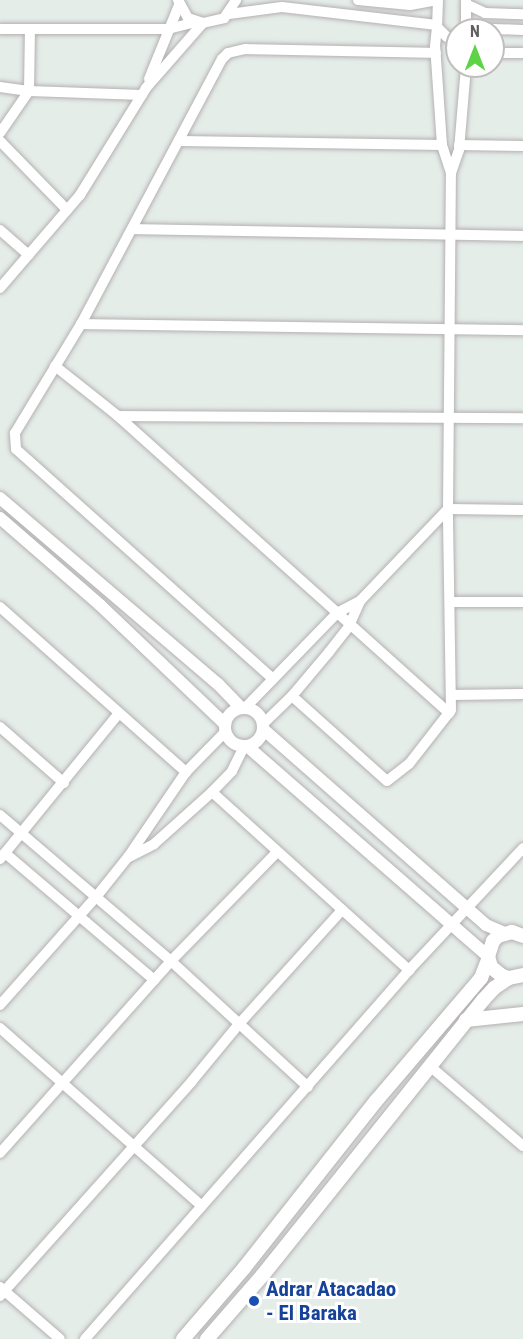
<!DOCTYPE html>
<style>
body{margin:0}
#map{position:relative;width:523px;height:1339px;overflow:hidden;background:#e5ede9;font-family:"Roboto Condensed",sans-serif}
div>[style]{position:absolute}
.roads{filter:drop-shadow(0 0 2px #b5b0b3) drop-shadow(0 0 2px #b5b0b3)}
.minor>*{height:10px;margin:-5px;padding:0 5px;transform-origin:5px;border-radius:5px;background:#fff}
.tertiary>*{height:12px;margin:-6px;padding:0 6px;transform-origin:6px;border-radius:6px;background:#fff}
.tertiary>.ring{margin:-6px;padding:0;box-sizing:content-box;background:none;border:12px solid #fff;border-radius:50%}
.secondary>*{height:14px;margin:-7px;padding:0 7px;transform-origin:7px;border-radius:7px;background:#fff}
.dots>*{width:16px;height:16px;translate:-50% -50%;box-sizing:border-box;border:3px solid #fff;border-radius:50%}
span{translate:-50% -50%;white-space:nowrap;text-align:center;line-height:1.15;-webkit-text-stroke:6px #fff;paint-order:stroke}
.transit-label{font-size:21px;color:#164399;font-weight:700}
.left{translate:0 -50%;text-align:left}
.north{position:absolute;left:445px;top:18px;width:60px;height:60px;box-sizing:border-box;background:#fff;border:2px solid #c1bec0;border-radius:50%;rotate:0deg;font-size:16px;font-weight:700;line-height:24px;text-align:center;color:#635d61}
.north::after{content:'';display:block;margin:auto;width:21px;height:27px;background:#5ed345;clip-path:polygon(50% 0,100% 100%,50% 72%,0 100%)}
</style>
<div id="map">
<div class="roads">
<div class="minor">
<i style="left:178px;top:0;width:21px;rotate:61deg"></i>
<i style="left:188px;top:18px;width:16px;rotate:18deg"></i>
<i style="left:203px;top:23px;width:22px;rotate:-13deg"></i>
<i style="left:224px;top:18px;width:22px;rotate:-56deg"></i>
<i style="left:358px;top:0;width:52px;rotate:5.5deg"></i>
<i style="left:410px;top:5px;width:28px;rotate:-10deg"></i>
<i style="left:438px;top:0;width:27px;rotate:92deg"></i>
<i style="left:437px;top:27px;width:14px;rotate:45deg"></i>
<i style="left:447px;top:37px;width:10px"></i>
<i style="left:466px;top:0;width:30px;rotate:90deg"></i>
<i style="left:468px;top:5px;width:19px;rotate:25deg"></i>
<i style="left:485px;top:13px;width:38px;rotate:2deg"></i>
<i style="left:229px;top:14px;width:53px;rotate:-7.5deg"></i>
<i style="left:282px;top:7px;width:156px;rotate:6.6deg"></i>
<i style="left:467px;top:28px;width:56px;rotate:2deg"></i>
<i style="left:0;top:29px;width:168px"></i>
<i style="left:168px;top:29px;width:29px;rotate:-14deg"></i>
<i style="left:493px;top:53px;width:30px"></i>
<i style="left:149px;top:79px;width:80px;rotate:-67.9deg"></i>
<i style="left:0;top:87px;width:29px;rotate:8deg"></i>
<i style="left:29px;top:91px;width:113px;rotate:2deg"></i>
<i style="left:0;top:133px;width:51px;rotate:-55.4deg"></i>
<i style="left:29px;top:91px;width:61px;rotate:-89.1deg"></i>
<i style="left:0;top:141px;width:96px;rotate:45.8deg"></i>
<i style="left:180px;top:141px;width:262px;rotate:0.9deg"></i>
<i style="left:459px;top:145px;width:64px;rotate:0.9deg"></i>
<i style="left:451px;top:173px;width:24px;rotate:-71deg"></i>
<i style="left:459px;top:150px;width:84px;rotate:-85.2deg"></i>
<i style="left:133px;top:229px;width:390px;rotate:1deg"></i>
<i style="left:0;top:230px;width:38px;rotate:41deg"></i>
<i style="left:0;top:288px;width:123px;rotate:-49.3deg"></i>
<i style="left:80px;top:195px;width:126px;rotate:-58.3deg"></i>
<i style="left:146px;top:88px;width:86px;rotate:-48.8deg"></i>
<i style="left:81px;top:324px;width:442px;rotate:0.8deg"></i>
<i style="left:55px;top:366px;width:80px;rotate:38.4deg"></i>
<i style="left:118px;top:416px;width:445px;rotate:41.9deg"></i>
<i style="left:118px;top:416px;width:405px;rotate:0.3deg"></i>
<i style="left:451px;top:602px;width:72px"></i>
<i style="left:0;top:607px;width:249px;rotate:41.6deg"></i>
<i style="left:272px;top:678px;width:343px;rotate:-138.2deg"></i>
<i style="left:16px;top:449px;width:16px;rotate:-94deg"></i>
<i style="left:15px;top:433px;width:127px;rotate:-58.8deg"></i>
<i style="left:81px;top:324px;width:300px;rotate:-62deg"></i>
<i style="left:222px;top:59px;width:8px;rotate:-45deg"></i>
<i style="left:228px;top:53px;width:18px;rotate:-13deg"></i>
<i style="left:246px;top:49px;width:190px;rotate:1.2deg"></i>
<i style="left:452px;top:695px;width:71px;rotate:-0.8deg"></i>
<i style="left:292px;top:696px;width:127px;rotate:41.8deg"></i>
<i style="left:387px;top:781px;width:28px;rotate:-38deg"></i>
<i style="left:409px;top:764px;width:68px;rotate:-52.1deg"></i>
<i style="left:451px;top:710px;width:201px;rotate:-90.9deg"></i>
<i style="left:448px;top:509px;width:336px;rotate:-89.5deg"></i>
<i style="left:451px;top:173px;width:29px;rotate:-108deg"></i>
<i style="left:442px;top:145px;width:99px;rotate:-94deg"></i>
<i style="left:435px;top:46px;width:19px;rotate:-84deg"></i>
<i style="left:245px;top:708px;width:132px;rotate:-45.9deg"></i>
<i style="left:337px;top:613px;width:26px;rotate:-28deg"></i>
<i style="left:360px;top:601px;width:127px;rotate:-46.3deg"></i>
<i style="left:448px;top:509px;width:75px;rotate:0.8deg"></i>
<i style="left:263px;top:724px;width:40px;rotate:-44deg"></i>
<i style="left:292px;top:696px;width:57px;rotate:-49.9deg"></i>
<i style="left:329px;top:652px;width:33px;rotate:-52deg"></i>
<i style="left:349px;top:626px;width:27px;rotate:-66deg"></i>
<i style="left:0;top:727px;width:85px;rotate:41.2deg"></i>
<i style="left:212px;top:792px;width:266px;rotate:42.1deg"></i>
<i style="left:0;top:815px;width:225px;rotate:40.5deg"></i>
<i style="left:171px;top:961px;width:186px;rotate:42.6deg"></i>
<i style="left:5px;top:853px;width:196px;rotate:40.4deg"></i>
<i style="left:129px;top:857px;width:28px;rotate:-27deg"></i>
<i style="left:154px;top:844px;width:78px;rotate:-41.9deg"></i>
<i style="left:212px;top:792px;width:29px;rotate:-46deg"></i>
<i style="left:232px;top:771px;width:28px;rotate:-64deg"></i>
<i style="left:0;top:859px;width:188px;rotate:-50.8deg"></i>
<i style="left:0;top:1005px;width:144px;rotate:-48.4deg"></i>
<i style="left:96px;top:897px;width:51px;rotate:-51.3deg"></i>
<i style="left:128px;top:857px;width:103px;rotate:-55.7deg"></i>
<i style="left:186px;top:772px;width:56px;rotate:-45.7deg"></i>
<i style="left:0;top:1028px;width:269px;rotate:41.4deg"></i>
<i style="left:431px;top:1067px;width:121px;rotate:40.7deg"></i>
<i style="left:0;top:1153px;width:257px;rotate:-48.3deg"></i>
<i style="left:171px;top:961px;width:152px;rotate:-45.8deg"></i>
<i style="left:0;top:1287px;width:79px;rotate:40.9deg"></i>
<i style="left:0;top:1296px;width:288px;rotate:-48.2deg"></i>
<i style="left:192px;top:1081px;width:74px;rotate:-50.5deg"></i>
<i style="left:239px;top:1024px;width:154px;rotate:-47.9deg"></i>
<i style="left:85px;top:1339px;width:491px;rotate:-48.7deg"></i>
<i style="left:409px;top:970px;width:167px;rotate:-46.9deg"></i>
</div>
<div class="tertiary">
<i style="left:0;top:498px;width:287px;rotate:40.5deg"></i>
<i style="left:218px;top:684px;width:33px;rotate:46deg"></i>
<i style="left:0;top:518px;width:133px;rotate:41deg"></i>
<i style="left:100px;top:605px;width:173px;rotate:43.6deg"></i>
<i class="ring" style="left:225px;top:708px;width:26px;height:26px"></i>
<i style="left:263px;top:729px;width:297px;rotate:41.3deg"></i>
<i style="left:486px;top:925px;width:21px;rotate:23deg"></i>
<i style="left:247px;top:746px;width:320px;rotate:41.1deg"></i>
</div>
<div class="secondary">
<i style="left:523px;top:936px;width:12px;rotate:-160deg"></i>
<i style="left:512px;top:932px;width:15px;rotate:164deg"></i>
<i style="left:498px;top:936px;width:7px;rotate:135deg"></i>
<i style="left:493px;top:941px;width:16px;rotate:108deg"></i>
<i style="left:488px;top:956px;width:11px;rotate:75deg"></i>
<i style="left:491px;top:967px;width:14px;rotate:39deg"></i>
<i style="left:502px;top:976px;width:7px;rotate:16deg"></i>
<i style="left:509px;top:978px;width:14px;rotate:-12deg"></i>
<i style="left:466px;top:1020px;width:57px;rotate:-6deg"></i>
<i style="left:183px;top:1339px;width:94px;rotate:-49.3deg"></i>
<i style="left:244px;top:1268px;width:213px;rotate:-51.7deg"></i>
<i style="left:376px;top:1101px;width:162px;rotate:-49.5deg"></i>
<i style="left:481px;top:978px;width:19px;rotate:-69deg"></i>
<i style="left:207px;top:1339px;width:84px;rotate:-48.9deg"></i>
<i style="left:262px;top:1276px;width:354px;rotate:-51.3deg"></i>
<i style="left:483px;top:1000px;width:16px;rotate:-47deg"></i>
<i style="left:494px;top:988px;width:18px;rotate:-34deg"></i>
</div>
</div>
<div class="dots">
<i style="left:254px;top:1301px;background:#1a4fb4"></i>
</div>
<div class="transit-label">
<span class="left" style="left:266px;top:1301px">Adrar Atacadao<br>- El Baraka</span>
</div>
<div class="north">N</div>
</div>
